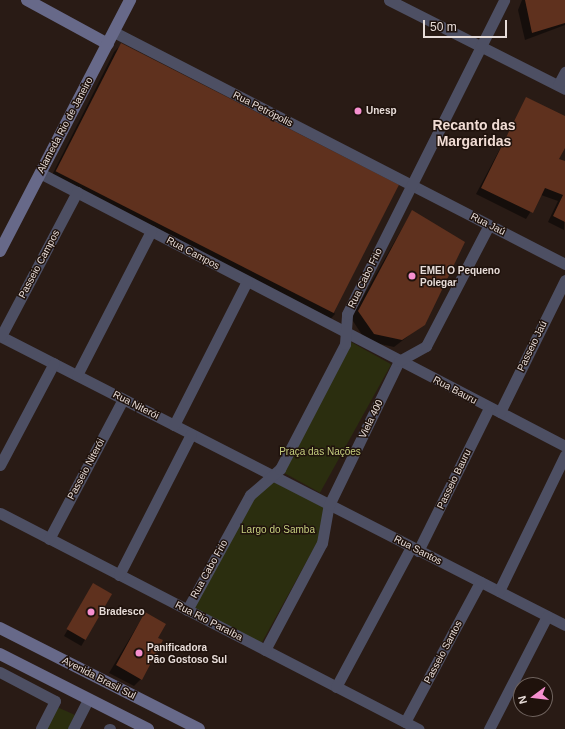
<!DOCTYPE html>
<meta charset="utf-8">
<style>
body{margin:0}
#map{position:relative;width:565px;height:729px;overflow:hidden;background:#291b15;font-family:Arial,sans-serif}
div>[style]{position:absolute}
.green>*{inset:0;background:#2b2e0f;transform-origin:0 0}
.shadow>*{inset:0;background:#0007;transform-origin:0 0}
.building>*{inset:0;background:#5f311e;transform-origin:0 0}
.street>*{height:11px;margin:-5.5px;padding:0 5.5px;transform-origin:5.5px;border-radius:5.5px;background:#4d4f63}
.secondary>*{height:12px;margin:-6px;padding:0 6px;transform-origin:6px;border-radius:6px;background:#676989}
.dots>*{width:11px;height:11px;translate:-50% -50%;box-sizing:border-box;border:2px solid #1f120c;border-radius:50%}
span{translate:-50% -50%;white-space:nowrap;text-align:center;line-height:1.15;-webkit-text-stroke:3px #1f120c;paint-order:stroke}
.street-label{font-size:10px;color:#e7dcd8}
.poi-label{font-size:10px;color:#e7dcd8;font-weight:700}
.left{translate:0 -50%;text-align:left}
.park-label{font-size:10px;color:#c6cf7f}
.district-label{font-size:14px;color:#f1dcd4;font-weight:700}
.north{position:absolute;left:513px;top:677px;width:40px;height:40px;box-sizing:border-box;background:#1f120c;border:1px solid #6f635e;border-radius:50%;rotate:255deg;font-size:11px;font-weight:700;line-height:16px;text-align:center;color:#e7dcd8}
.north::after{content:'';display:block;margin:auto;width:14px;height:18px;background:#f690cf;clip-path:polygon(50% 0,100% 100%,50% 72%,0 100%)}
.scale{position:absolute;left:423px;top:20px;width:84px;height:18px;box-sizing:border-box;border:2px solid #e7dcd8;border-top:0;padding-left:5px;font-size:12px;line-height:14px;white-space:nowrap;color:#e7dcd8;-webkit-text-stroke:3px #1f120c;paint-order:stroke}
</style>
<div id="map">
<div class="green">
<i style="left:351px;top:342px;width:46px;height:147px;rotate:29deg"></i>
<i style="clip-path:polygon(273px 481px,324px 507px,319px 539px,261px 644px,193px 608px,250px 497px)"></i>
<i style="clip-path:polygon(57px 707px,75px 715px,68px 729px,46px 729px)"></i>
</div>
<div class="shadow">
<i style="clip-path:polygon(522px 0,565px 0,565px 25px,525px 40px,518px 10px)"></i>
<i style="clip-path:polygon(121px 45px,335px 314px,328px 322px,50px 179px,114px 52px)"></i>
<i style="clip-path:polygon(527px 98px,565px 117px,565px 145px,558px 160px,565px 162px,564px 230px,548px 222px,558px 201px,541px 195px,526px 219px,476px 194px)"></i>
<i style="clip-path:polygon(412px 211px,424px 324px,394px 347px,366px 341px,351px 318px)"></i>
<i style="left:94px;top:584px;width:20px;height:60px;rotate:30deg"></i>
<i style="clip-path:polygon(145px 613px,157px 639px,141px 679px,134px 686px,109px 673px)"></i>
</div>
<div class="building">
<i style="clip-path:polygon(525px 0,565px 0,565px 23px,532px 33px)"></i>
<i style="left:121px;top:43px;width:312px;height:144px;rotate:27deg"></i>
<i style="clip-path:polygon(526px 97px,565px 116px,565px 148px,559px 159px,565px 161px,565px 222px,553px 216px,563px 195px,545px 188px,533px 213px,481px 188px)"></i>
<i style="clip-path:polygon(412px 210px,465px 242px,425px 325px,402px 340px,374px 334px,358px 311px)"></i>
<i style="left:93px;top:583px;width:22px;height:53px;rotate:30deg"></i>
<i style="clip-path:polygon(145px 612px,166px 624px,158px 638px,163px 640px,142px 680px,116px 665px)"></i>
</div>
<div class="street">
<i style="left:389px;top:0;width:197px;rotate:26.8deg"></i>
<i style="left:114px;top:32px;width:507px;rotate:27.22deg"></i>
<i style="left:558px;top:85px;width:15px;rotate:-62deg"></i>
<i style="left:40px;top:173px;width:592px;rotate:27.47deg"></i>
<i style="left:0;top:336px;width:635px;rotate:27.09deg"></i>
<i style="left:1px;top:336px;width:163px;rotate:-62.2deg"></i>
<i style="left:77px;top:375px;width:162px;rotate:-62.8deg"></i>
<i style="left:500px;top:412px;width:147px;rotate:-63.8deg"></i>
<i style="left:174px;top:425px;width:161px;rotate:-63.1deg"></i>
<i style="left:0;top:465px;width:115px;rotate:-62.1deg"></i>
<i style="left:0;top:513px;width:471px;rotate:27.3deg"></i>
<i style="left:49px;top:539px;width:158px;rotate:-62.1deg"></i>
<i style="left:418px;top:551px;width:160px;rotate:-63.6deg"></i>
<i style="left:119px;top:575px;width:158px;rotate:-62.9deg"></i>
<i style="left:499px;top:591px;width:151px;rotate:-64.1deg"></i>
<i style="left:187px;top:610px;width:131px;rotate:-61.3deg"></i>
<i style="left:250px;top:495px;width:40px;rotate:-41deg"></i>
<i style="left:280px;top:469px;width:141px;rotate:-62.5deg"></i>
<i style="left:345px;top:344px;width:30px;rotate:-86deg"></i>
<i style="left:347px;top:314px;width:351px;rotate:-63.4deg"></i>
<i style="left:265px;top:650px;width:121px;rotate:-62deg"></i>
<i style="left:322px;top:543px;width:39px;rotate:-80deg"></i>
<i style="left:329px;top:505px;width:160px;rotate:-64.1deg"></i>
<i style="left:399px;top:361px;width:31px;rotate:-29deg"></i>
<i style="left:426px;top:346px;width:136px;rotate:-62.5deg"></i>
<i style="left:0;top:672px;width:62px;rotate:27.8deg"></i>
<i style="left:55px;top:701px;width:31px;rotate:117deg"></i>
<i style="left:336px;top:687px;width:159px;rotate:-61.8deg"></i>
<i style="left:405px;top:722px;width:159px;rotate:-61.8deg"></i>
<i style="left:73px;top:729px;width:34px;rotate:-63deg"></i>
<i style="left:109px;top:729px;width:1px"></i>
<i style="left:489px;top:729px;width:127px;rotate:-62.8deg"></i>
</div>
<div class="secondary">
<i style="left:27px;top:0;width:92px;rotate:28.5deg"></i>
<i style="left:0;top:251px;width:283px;rotate:-62.6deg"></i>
<i style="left:0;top:628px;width:223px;rotate:26.9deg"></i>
<i style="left:0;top:654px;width:166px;rotate:26.9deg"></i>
</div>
<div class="dots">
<i style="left:358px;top:111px;background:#f690cf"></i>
<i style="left:412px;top:276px;background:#f690cf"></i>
<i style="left:91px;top:612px;background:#f690cf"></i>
<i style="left:139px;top:653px;background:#f690cf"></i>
</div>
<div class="street-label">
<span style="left:263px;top:109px;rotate:27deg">Rua Petrópolis</span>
<span style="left:65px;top:125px;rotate:-62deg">Alameda Rio de Janeiro</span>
<span style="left:488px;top:224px;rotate:27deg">Rua Jaú</span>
<span style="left:193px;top:253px;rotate:28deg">Rua Campos</span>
<span style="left:39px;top:264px;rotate:-62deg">Passeio Campos</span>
<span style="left:365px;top:278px;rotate:-64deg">Rua Cabo Frio</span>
<span style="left:532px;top:346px;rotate:-64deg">Passeio Jaú</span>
<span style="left:455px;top:390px;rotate:28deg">Rua Bauru</span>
<span style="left:136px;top:405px;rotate:27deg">Rua Niterói</span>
<span style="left:371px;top:419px;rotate:-64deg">Viela 400</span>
<span style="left:86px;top:469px;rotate:-62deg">Passeio Niterói</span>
<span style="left:454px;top:479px;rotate:-64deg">Passeio Bauru</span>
<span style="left:418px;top:550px;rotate:27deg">Rua Santos</span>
<span style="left:209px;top:569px;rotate:-61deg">Rua Cabo Frio</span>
<span style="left:209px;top:621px;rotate:27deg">Rua Rio Paraíba</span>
<span style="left:443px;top:652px;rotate:-62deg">Passeio Santos</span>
<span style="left:99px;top:678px;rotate:27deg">Avenida Brasil Sul</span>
</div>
<div class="poi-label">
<span class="left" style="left:366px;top:111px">Unesp</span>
<span class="left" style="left:420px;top:276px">EMEI O Pequeno<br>Polegar</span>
<span class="left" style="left:99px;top:612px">Bradesco</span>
<span class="left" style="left:147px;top:653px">Panificadora<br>Pão Gostoso Sul</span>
</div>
<div class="park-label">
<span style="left:320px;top:452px">Praça das Nações</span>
<span style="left:278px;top:530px">Largo do Samba</span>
</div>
<div class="district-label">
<span style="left:474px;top:133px">Recanto das<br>Margaridas</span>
</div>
<div class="north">N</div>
<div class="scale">50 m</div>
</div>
